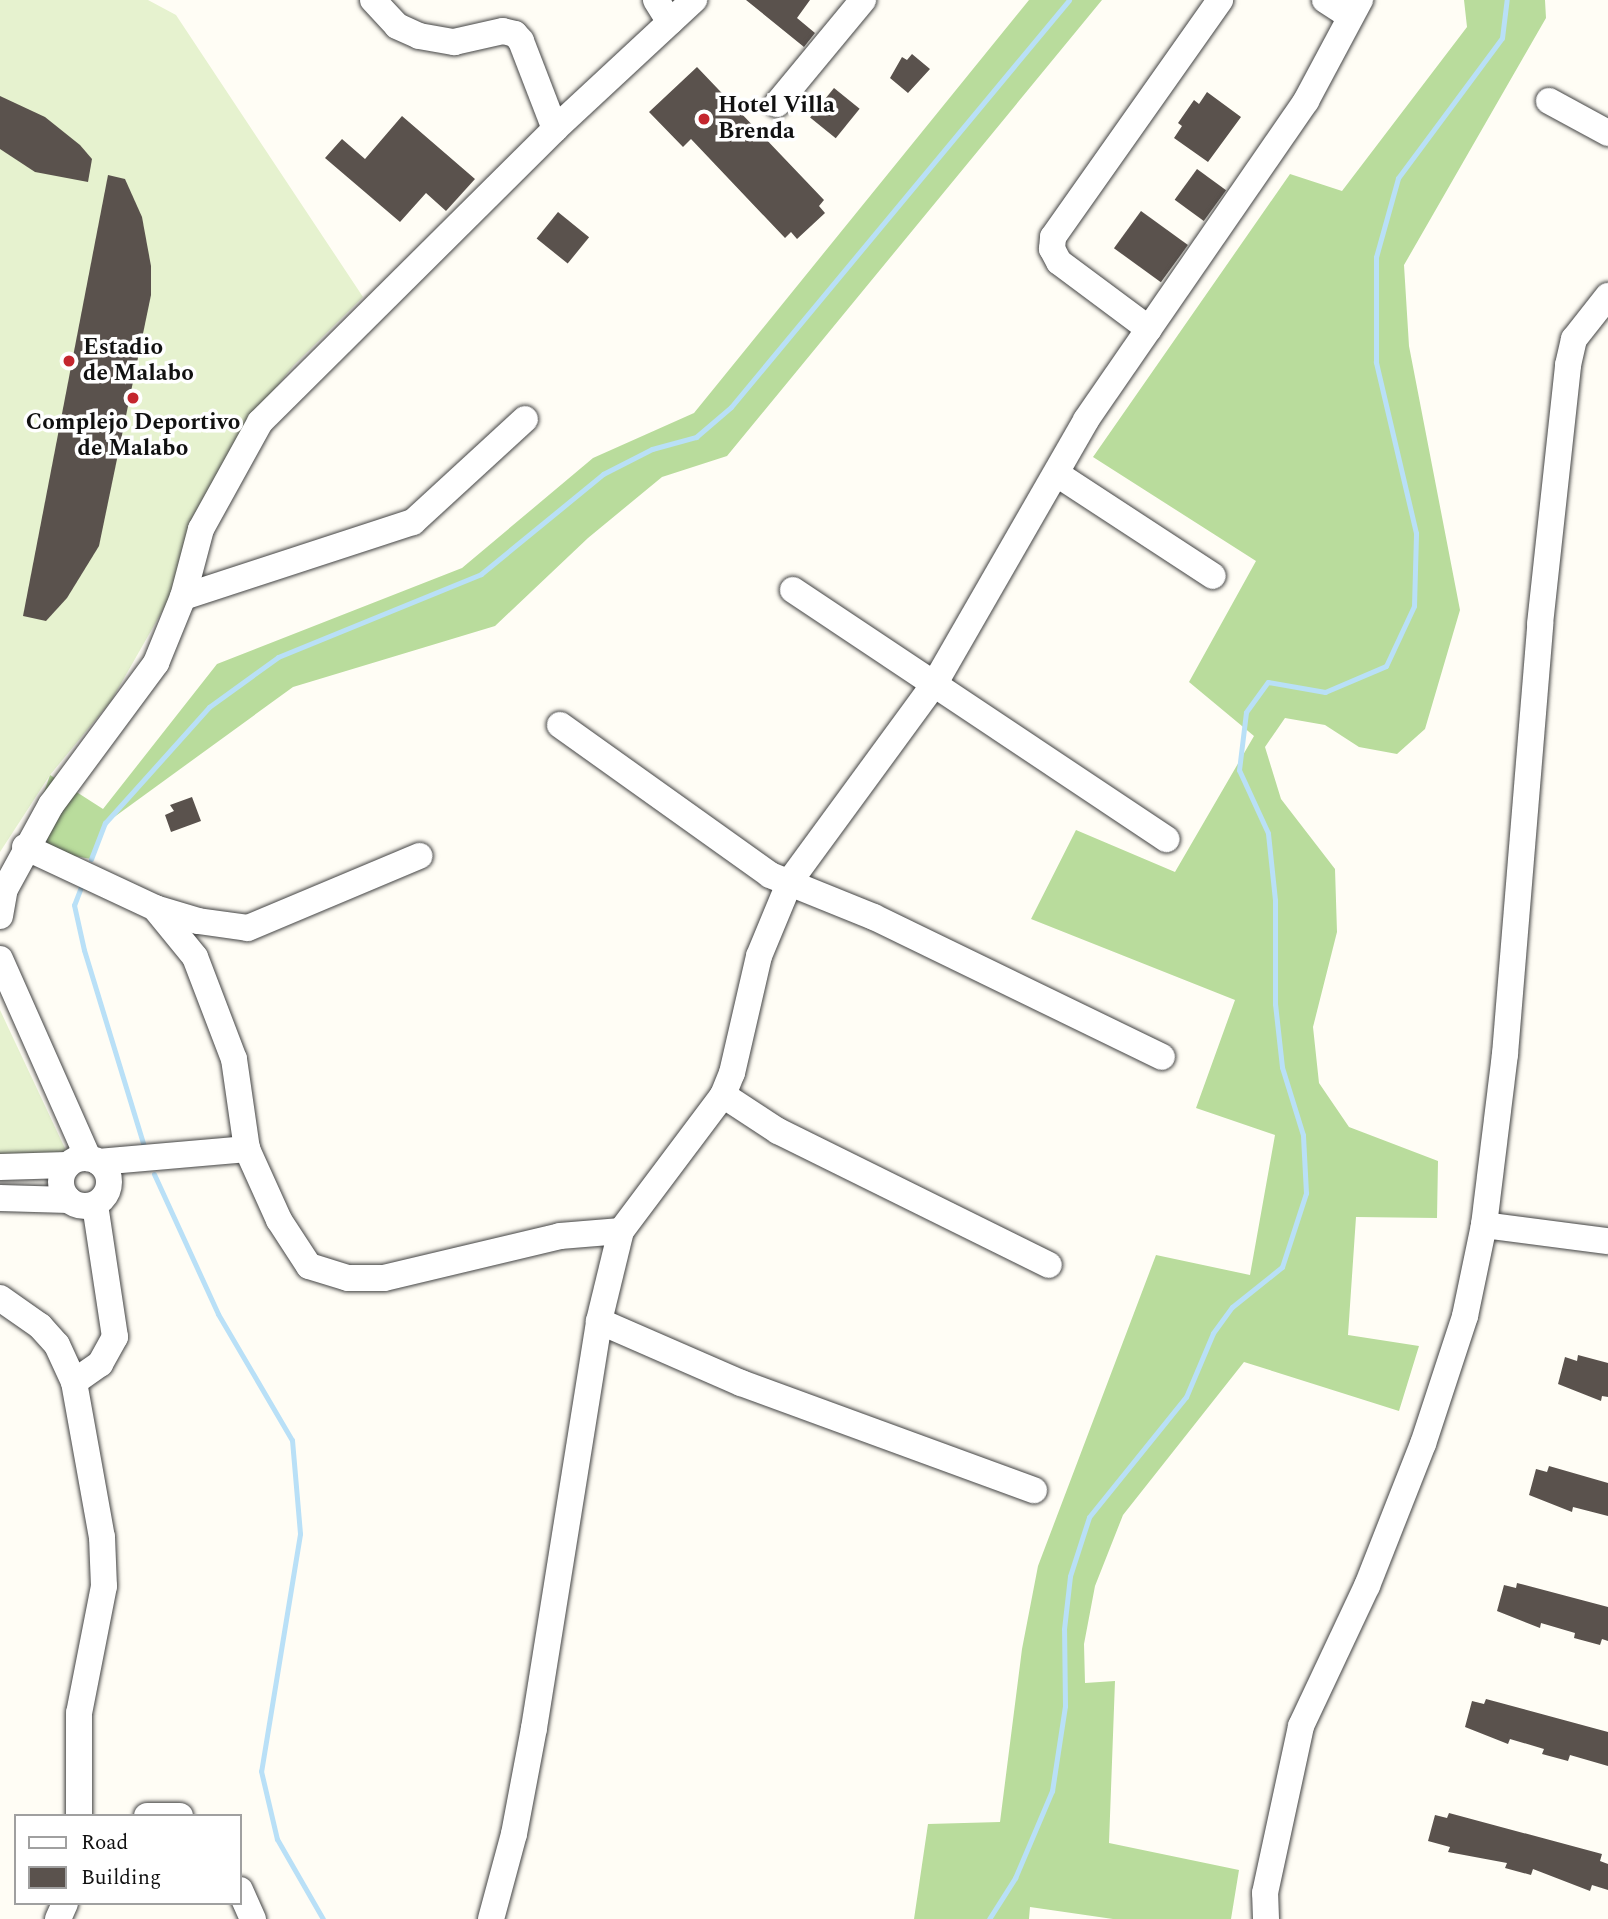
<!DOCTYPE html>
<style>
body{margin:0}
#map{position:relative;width:1608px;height:1919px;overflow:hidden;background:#fffdf5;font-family:Spectral,serif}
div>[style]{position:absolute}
.forest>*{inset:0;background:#b9dc9c}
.pitch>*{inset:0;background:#e6f2cf}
.stream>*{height:5px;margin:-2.5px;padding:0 2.5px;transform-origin:2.5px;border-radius:2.5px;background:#b9e0f7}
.building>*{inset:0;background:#5a524d;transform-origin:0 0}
.roads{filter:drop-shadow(0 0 2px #444) drop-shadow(0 0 2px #444)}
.minor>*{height:26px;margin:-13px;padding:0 13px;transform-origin:13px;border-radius:13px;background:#fff}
.minor>.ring{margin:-13px;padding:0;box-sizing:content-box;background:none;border:26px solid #fff;border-radius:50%}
.dots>*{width:19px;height:19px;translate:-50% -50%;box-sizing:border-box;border:4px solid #fff;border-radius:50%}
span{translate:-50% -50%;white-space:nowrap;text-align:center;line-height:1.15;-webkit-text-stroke:7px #fff;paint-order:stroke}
.poi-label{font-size:23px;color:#111;font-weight:700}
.left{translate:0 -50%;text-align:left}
.legend{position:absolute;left:14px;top:1814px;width:228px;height:91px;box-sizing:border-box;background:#fff;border:2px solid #a0a0a0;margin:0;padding:9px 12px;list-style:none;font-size:21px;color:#111}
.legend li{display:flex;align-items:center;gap:14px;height:35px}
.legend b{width:35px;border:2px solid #a0a0a0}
</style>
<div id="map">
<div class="forest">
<i style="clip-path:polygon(1029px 0,1102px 0,727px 456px,662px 477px,588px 538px,495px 626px,293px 687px,106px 823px,91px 859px,25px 847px,50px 775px,103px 809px,217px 664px,462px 568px,593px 458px,694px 413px)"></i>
<i style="clip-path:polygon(1464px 0,1545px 0,1546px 18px,1404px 265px,1409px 346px,1460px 610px,1425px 729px,1397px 754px,1359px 747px,1325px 725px,1285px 718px,1265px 747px,1281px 799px,1335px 869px,1337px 932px,1313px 1027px,1319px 1083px,1349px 1127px,1438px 1161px,1437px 1218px,1356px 1217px,1348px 1335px,1419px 1346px,1399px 1411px,1244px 1362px,1123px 1515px,1095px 1586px,1084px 1644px,1085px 1683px,1115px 1681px,1109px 1843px,1239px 1870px,1231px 1919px,1113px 1919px,1030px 1907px,1029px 1919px,914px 1919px,928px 1824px,1000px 1822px,1022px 1649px,1038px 1566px,1156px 1255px,1250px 1275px,1275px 1135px,1196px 1108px,1235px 1000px,1031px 919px,1076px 830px,1175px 872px,1254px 736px,1189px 682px,1256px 561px,1093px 457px,1290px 174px,1342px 191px,1467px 27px)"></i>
</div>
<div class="pitch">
<i style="clip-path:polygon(0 0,148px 0,176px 15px,363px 297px,294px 365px,240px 432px,172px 594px,111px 701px,50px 775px,0 852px)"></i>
<i style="clip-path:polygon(0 1010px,70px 1159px,67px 1179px,0 1174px)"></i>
</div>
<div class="stream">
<i style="left:91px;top:859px;width:39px;rotate:-69deg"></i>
<i style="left:105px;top:823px;width:156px;rotate:-48.1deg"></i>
<i style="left:209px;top:707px;width:85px;rotate:-35.9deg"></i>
<i style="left:278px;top:657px;width:219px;rotate:-22.2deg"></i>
<i style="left:481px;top:574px;width:158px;rotate:-39.3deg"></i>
<i style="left:603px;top:474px;width:55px;rotate:-27deg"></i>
<i style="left:652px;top:449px;width:46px;rotate:-15.3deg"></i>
<i style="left:696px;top:437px;width:46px;rotate:-40.6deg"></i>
<i style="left:731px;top:407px;width:529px;rotate:-50.29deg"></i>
<i style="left:81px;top:887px;width:19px;rotate:111deg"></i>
<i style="left:74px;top:905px;width:46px;rotate:77.5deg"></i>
<i style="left:84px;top:950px;width:208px;rotate:73deg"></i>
<i style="left:154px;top:1174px;width:154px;rotate:65.4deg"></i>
<i style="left:218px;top:1314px;width:146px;rotate:59.6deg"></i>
<i style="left:292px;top:1440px;width:94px;rotate:85.1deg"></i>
<i style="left:300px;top:1534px;width:240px;rotate:99.3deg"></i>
<i style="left:261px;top:1771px;width:70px;rotate:76.8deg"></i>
<i style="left:277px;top:1839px;width:92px;rotate:60.1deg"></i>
<i style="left:989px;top:1919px;width:49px;rotate:-57.6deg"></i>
<i style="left:1015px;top:1878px;width:95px;rotate:-67deg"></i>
<i style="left:1052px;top:1791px;width:86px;rotate:-81.3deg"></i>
<i style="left:1065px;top:1706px;width:77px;rotate:-90.7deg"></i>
<i style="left:1064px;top:1629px;width:53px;rotate:-83.5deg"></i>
<i style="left:1070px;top:1576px;width:62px;rotate:-72.1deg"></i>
<i style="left:1089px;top:1517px;width:154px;rotate:-51.1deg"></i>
<i style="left:1186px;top:1397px;width:69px;rotate:-67.1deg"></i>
<i style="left:1213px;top:1333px;width:32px;rotate:-54deg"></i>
<i style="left:1232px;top:1307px;width:64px;rotate:-38.7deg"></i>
<i style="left:1282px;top:1267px;width:78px;rotate:-72deg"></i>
<i style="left:1306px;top:1193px;width:58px;rotate:-93deg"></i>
<i style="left:1303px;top:1135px;width:71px;rotate:-107.2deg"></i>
<i style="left:1282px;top:1067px;width:63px;rotate:-96.3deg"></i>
<i style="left:1275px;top:1004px;width:104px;rotate:-90deg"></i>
<i style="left:1275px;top:900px;width:67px;rotate:-96deg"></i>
<i style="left:1268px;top:833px;width:69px;rotate:-114.7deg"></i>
<i style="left:1239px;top:770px;width:58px;rotate:-83.1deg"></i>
<i style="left:1246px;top:712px;width:37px;rotate:-54deg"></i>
<i style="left:1268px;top:682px;width:58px;rotate:10deg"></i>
<i style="left:1325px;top:692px;width:66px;rotate:-23.1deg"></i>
<i style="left:1386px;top:666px;width:66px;rotate:-65deg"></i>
<i style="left:1414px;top:606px;width:73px;rotate:-88.4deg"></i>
<i style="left:1416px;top:533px;width:176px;rotate:-103.2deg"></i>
<i style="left:1376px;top:362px;width:105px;rotate:-90deg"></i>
<i style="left:1376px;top:257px;width:82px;rotate:-74.4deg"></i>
<i style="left:1398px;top:178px;width:174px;rotate:-53.4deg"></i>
<i style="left:1502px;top:38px;width:38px;rotate:-83deg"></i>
</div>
<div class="building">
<i style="clip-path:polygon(746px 0,810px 0,797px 18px,815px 33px,804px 47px)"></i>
<i style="clip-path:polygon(912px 54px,930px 69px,908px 93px,890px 78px,902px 57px,907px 60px)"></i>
<i style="clip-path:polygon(697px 67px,824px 200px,819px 206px,825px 213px,797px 239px,791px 232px,785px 238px,691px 139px,683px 147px,649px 112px)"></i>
<i style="left:834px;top:88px;width:33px;height:38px;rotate:39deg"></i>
<i style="clip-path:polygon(1207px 92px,1241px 117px,1208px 162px,1174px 138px,1182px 126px,1178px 123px,1194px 100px,1199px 104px)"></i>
<i style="clip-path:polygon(0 96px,45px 117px,80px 145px,92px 159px,88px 182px,35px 172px,0 149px)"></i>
<i style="clip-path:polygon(402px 116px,475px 179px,446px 211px,426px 193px,400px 222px,325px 158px,342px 139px,365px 159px)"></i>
<i style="left:1197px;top:169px;width:36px;height:38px;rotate:36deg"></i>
<i style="clip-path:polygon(108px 175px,125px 179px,142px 217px,151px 266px,151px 295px,99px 546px,67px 598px,46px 621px,23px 616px)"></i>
<i style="left:1141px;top:211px;width:58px;height:46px;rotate:36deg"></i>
<i style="left:558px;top:212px;width:40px;height:34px;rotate:39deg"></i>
<i style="clip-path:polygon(192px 797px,201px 821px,171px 832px,165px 815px,174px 811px,170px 805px)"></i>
<i style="clip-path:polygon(1578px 1355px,1608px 1363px,1608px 1397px,1602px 1396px,1601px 1401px,1558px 1384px,1565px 1357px,1577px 1361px)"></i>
<i style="clip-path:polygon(1549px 1466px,1608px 1483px,1608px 1516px,1573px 1507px,1572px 1512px,1529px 1495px,1536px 1469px,1547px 1472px)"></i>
<i style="clip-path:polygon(1517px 1583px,1608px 1607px,1608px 1641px,1602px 1639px,1600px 1645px,1574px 1638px,1575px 1633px,1541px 1623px,1540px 1628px,1497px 1611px,1504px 1585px,1516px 1588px)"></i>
<i style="clip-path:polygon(1486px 1699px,1608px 1732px,1608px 1766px,1570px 1755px,1568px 1761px,1542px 1754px,1544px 1749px,1510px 1739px,1508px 1744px,1465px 1727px,1472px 1701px,1484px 1704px)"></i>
<i style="clip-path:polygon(1449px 1813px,1602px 1854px,1600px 1861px,1608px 1864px,1608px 1890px,1592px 1885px,1590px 1891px,1533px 1869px,1531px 1875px,1505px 1868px,1507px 1863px,1448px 1852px,1450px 1847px,1428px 1841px,1435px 1815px,1447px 1818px)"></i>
</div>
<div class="roads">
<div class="minor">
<i style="left:373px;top:0;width:35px;rotate:47deg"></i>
<i style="left:397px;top:26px;width:24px;rotate:24deg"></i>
<i style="left:419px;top:36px;width:36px;rotate:10deg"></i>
<i style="left:454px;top:42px;width:50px;rotate:-12.7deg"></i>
<i style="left:503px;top:31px;width:12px;rotate:14deg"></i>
<i style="left:515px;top:34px;width:9px;rotate:49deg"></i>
<i style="left:521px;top:41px;width:94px;rotate:68.9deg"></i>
<i style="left:656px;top:0;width:26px;rotate:58deg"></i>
<i style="left:1325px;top:0;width:30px;rotate:33deg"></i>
<i style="left:1549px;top:101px;width:67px;rotate:28.5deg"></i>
<i style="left:777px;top:104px;width:135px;rotate:-50.4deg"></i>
<i style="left:1149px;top:329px;width:112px;rotate:-143.3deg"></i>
<i style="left:1059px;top:262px;width:15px;rotate:-118deg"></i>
<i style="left:1052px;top:249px;width:12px;rotate:-85deg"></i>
<i style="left:1053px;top:237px;width:290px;rotate:-54.8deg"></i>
<i style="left:1057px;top:474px;width:186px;rotate:33.2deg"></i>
<i style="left:793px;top:590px;width:449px;rotate:33.7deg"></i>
<i style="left:183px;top:597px;width:242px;rotate:-18.1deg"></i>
<i style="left:413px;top:522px;width:152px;rotate:-42.6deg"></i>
<i style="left:560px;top:725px;width:258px;rotate:35.5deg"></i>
<i style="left:770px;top:875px;width:112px;rotate:22deg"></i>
<i style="left:874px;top:917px;width:320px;rotate:25.9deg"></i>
<i style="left:25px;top:847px;width:144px;rotate:25.1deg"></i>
<i style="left:155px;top:908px;width:63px;rotate:50.8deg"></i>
<i style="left:195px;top:957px;width:109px;rotate:69.1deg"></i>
<i style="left:234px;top:1059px;width:91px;rotate:81.8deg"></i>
<i style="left:247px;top:1149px;width:78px;rotate:65.7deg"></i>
<i style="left:279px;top:1220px;width:55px;rotate:56.9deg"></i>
<i style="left:309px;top:1266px;width:41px;rotate:17.1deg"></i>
<i style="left:348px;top:1278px;width:36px"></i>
<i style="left:384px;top:1278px;width:181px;rotate:-13.4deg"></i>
<i style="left:560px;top:1236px;width:61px;rotate:-4.7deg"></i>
<i style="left:158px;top:909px;width:42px;rotate:16.7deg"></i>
<i style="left:198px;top:921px;width:50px;rotate:8deg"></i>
<i style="left:248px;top:928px;width:186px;rotate:-22.8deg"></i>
<i style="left:0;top:916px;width:27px;rotate:-80deg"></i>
<i style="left:5px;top:889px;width:96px;rotate:-61.3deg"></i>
<i style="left:51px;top:805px;width:177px;rotate:-53.5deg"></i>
<i style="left:156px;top:663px;width:71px;rotate:-67.8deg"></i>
<i style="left:183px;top:597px;width:70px;rotate:-75.2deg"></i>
<i style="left:201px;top:529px;width:122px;rotate:-61.1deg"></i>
<i style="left:260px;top:422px;width:416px;rotate:-44.8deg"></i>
<i style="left:555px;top:129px;width:190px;rotate:-42.9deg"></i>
<i style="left:0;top:959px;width:218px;rotate:66.1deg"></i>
<i style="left:723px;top:1095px;width:66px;rotate:33.2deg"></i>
<i style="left:778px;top:1131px;width:302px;rotate:26.3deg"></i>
<i class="ring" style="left:61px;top:1158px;width:22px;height:22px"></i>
<i style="left:98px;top:1162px;width:150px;rotate:-5deg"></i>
<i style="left:0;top:1167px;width:67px;rotate:-1.7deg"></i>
<i style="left:0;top:1198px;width:69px;rotate:1.7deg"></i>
<i style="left:1484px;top:1225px;width:125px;rotate:7.4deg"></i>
<i style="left:0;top:1298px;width:49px;rotate:35deg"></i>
<i style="left:40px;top:1326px;width:25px;rotate:48deg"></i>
<i style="left:57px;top:1345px;width:41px;rotate:65.3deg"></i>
<i style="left:74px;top:1382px;width:158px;rotate:79.8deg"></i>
<i style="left:102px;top:1537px;width:49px;rotate:87.7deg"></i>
<i style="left:104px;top:1586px;width:129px;rotate:101.1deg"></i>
<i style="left:79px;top:1713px;width:103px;rotate:90deg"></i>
<i style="left:599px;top:1321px;width:155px;rotate:23.6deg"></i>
<i style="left:741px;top:1383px;width:312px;rotate:20.1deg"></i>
<i style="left:74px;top:1382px;width:32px;rotate:-35deg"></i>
<i style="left:100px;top:1364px;width:31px;rotate:-61deg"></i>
<i style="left:115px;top:1337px;width:134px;rotate:-98.6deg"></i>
<i style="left:147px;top:1816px;width:33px"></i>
<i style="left:240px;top:1890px;width:32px;rotate:66deg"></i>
<i style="left:58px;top:1919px;width:17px;rotate:-66deg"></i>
<i style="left:491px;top:1919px;width:88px;rotate:-74.9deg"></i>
<i style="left:514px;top:1834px;width:108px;rotate:-79.3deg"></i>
<i style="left:534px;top:1728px;width:412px;rotate:-80.9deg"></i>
<i style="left:599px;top:1321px;width:93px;rotate:-76.3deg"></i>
<i style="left:621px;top:1231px;width:170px;rotate:-53.1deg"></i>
<i style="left:723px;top:1095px;width:24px;rotate:-68deg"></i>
<i style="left:732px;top:1073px;width:120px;rotate:-77deg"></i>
<i style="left:759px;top:956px;width:81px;rotate:-67.5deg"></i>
<i style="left:790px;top:881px;width:245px;rotate:-53.8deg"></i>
<i style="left:935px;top:683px;width:303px;rotate:-60.1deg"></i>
<i style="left:1086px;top:420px;width:388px;rotate:-55.4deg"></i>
<i style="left:1306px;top:101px;width:115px;rotate:-61.9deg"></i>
<i style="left:1266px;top:1919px;width:26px;rotate:-92deg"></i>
<i style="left:1265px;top:1893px;width:171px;rotate:-77.8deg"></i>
<i style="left:1301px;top:1726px;width:155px;rotate:-64.8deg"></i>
<i style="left:1367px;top:1586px;width:153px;rotate:-68.5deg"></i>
<i style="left:1423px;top:1444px;width:135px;rotate:-71.8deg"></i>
<i style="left:1465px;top:1316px;width:93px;rotate:-78.2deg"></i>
<i style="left:1484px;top:1225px;width:172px;rotate:-83deg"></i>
<i style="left:1505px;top:1054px;width:431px;rotate:-85.3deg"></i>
<i style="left:1540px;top:624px;width:261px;rotate:-83.8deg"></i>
<i style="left:1568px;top:365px;width:27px;rotate:-77deg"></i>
<i style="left:1574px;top:339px;width:55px;rotate:-51.7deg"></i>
</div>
</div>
<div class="dots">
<i style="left:704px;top:119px;background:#c4262e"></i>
<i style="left:69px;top:361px;background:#c4262e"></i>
<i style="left:133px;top:398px;background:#c4262e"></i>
</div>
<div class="poi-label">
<span class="left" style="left:718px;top:119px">Hotel Villa<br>Brenda</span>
<span class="left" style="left:83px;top:361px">Estadio<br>de Malabo</span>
<span style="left:133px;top:436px">Complejo Deportivo<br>de Malabo</span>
</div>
<ul class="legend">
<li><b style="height:9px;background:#fff"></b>Road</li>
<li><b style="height:19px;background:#5a524d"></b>Building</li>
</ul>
</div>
